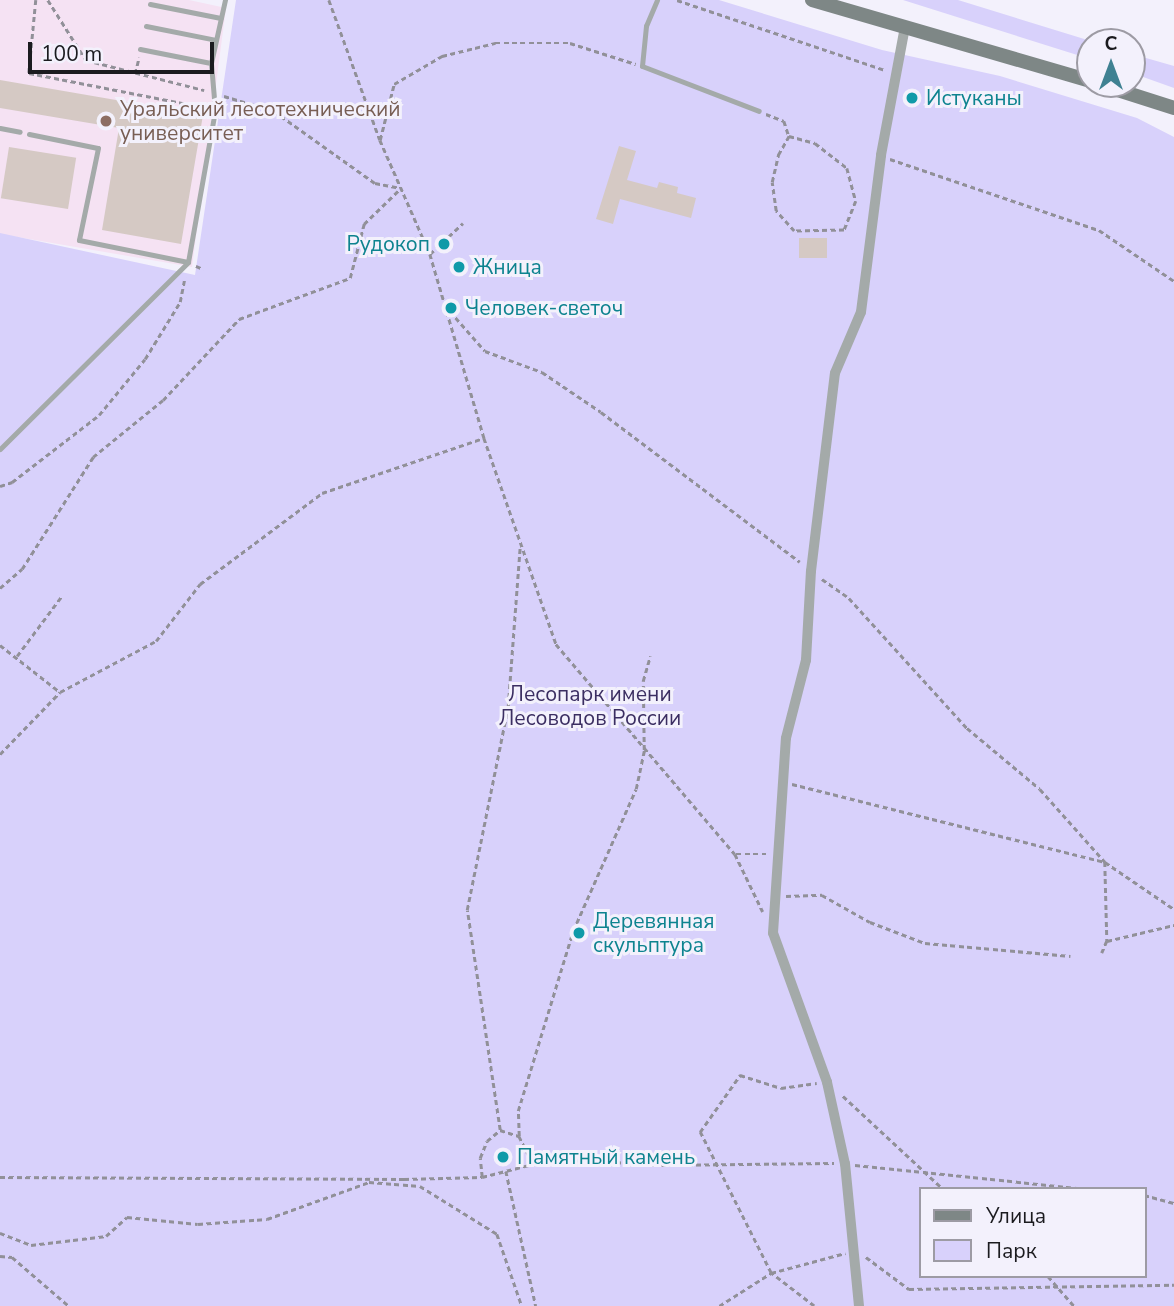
<!DOCTYPE html>
<meta charset="utf-8">
<style>
body{margin:0}
#map{position:relative;width:1174px;height:1306px;overflow:hidden;background:#f3f1fc;font-family:"Nunito Sans",sans-serif}
div>[style]{position:absolute}
.education>*{inset:0;background:#f5e2f3}
.green>*{inset:0;background:#d8d1fb}
.building>*{inset:0;background:#d5c9c4;transform-origin:0 0}
.path>*{height:2.5px;margin-top:-1.25px;transform-origin:0;background:repeating-linear-gradient(90deg,#919098 0 5px,transparent 0 8.5px)}
.service>*{height:5px;margin:-2.5px;padding:0 2.5px;transform-origin:2.5px;border-radius:2.5px;background:#a4aaa9}
.minor>*{height:10px;margin:-5px;padding:0 5px;transform-origin:5px;border-radius:5px;background:#a4aaa9}
.secondary>*{height:14px;margin:-7px;padding:0 7px;transform-origin:7px;border-radius:7px;background:#7e8786}
.dots>*{width:19px;height:19px;translate:-50% -50%;box-sizing:border-box;border:4px solid #f3f1fc;border-radius:50%}
span{translate:-50% -50%;white-space:nowrap;text-align:center;line-height:1.15;-webkit-text-stroke:6px #f3f1fc;paint-order:stroke}
.culture-label{font-size:21px;color:#0d838f}
.left{translate:0 -50%;text-align:left}
.right{translate:-100% -50%;text-align:right}
.education-label{font-size:21px;color:#785e54}
.park-label{font-size:21px;color:#3b2e62}
.legend{position:absolute;left:919px;top:1187px;width:228px;height:91px;box-sizing:border-box;background:#f3f1fc;border:2px solid #9d9ba4;margin:0;padding:9px 12px;list-style:none;font-size:21px;color:#1b1b1f}
.legend li{display:flex;align-items:center;gap:14px;height:35px}
.legend b{width:35px;border:2px solid #9d9ba4}
.north{position:absolute;left:1076px;top:28px;width:70px;height:70px;box-sizing:border-box;background:#f3f1fc;border:2px solid #9d9ba4;border-radius:50%;rotate:0deg;font-size:19px;font-weight:700;line-height:28px;text-align:center;color:#1b1b1f}
.north::after{content:'';display:block;margin:auto;width:24px;height:32px;background:#3f8192;clip-path:polygon(50% 0,100% 100%,50% 72%,0 100%)}
.scale{position:absolute;left:28px;top:42px;width:186px;height:32px;box-sizing:border-box;border:4px solid #1b1b1f;border-top:0;padding-left:9px;font-size:21px;line-height:24px;white-space:nowrap;color:#1b1b1f;-webkit-text-stroke:5px #f3f1fc;paint-order:stroke}
</style>
<div id="map">
<div class="education">
<i style="clip-path:polygon(0 0,189px 0,226px 8px,192px 267px,0 234px)"></i>
</div>
<div class="green">
<i style="clip-path:polygon(evenodd,236px 0,719px 0,882px 50px,1000px 76px,1137px 118px,1174px 137px,1174px 1306px,0 1306px,0 233px,195px 275px,236px 0,920px 1189px,1144px 1189px,1144px 1276px,920px 1276px,920px 1189px)"></i>
<i style="clip-path:polygon(903px 0,958px 0,1094px 42px,1090px 42px,1090px 59px)"></i>
<i style="clip-path:polygon(1132px 54px,1174px 66px,1174px 88px,1132px 73px)"></i>
</div>
<div class="building">
<i style="clip-path:polygon(0 80px,203px 115px,181px 244px,102px 230px,119px 128px,0 108px)"></i>
<i style="clip-path:polygon(619px 146px,636px 151px,627px 180px,657px 188px,659px 182px,678px 187px,677px 193px,696px 198px,691px 218px,620px 199px,613px 224px,596px 219px)"></i>
<i style="left:9px;top:147px;width:68px;height:52px;rotate:9deg"></i>
<i style="left:799px;top:238px;width:28px;height:20px"></i>
</div>
<div class="path">
<i style="left:36px;top:0;width:73px;rotate:95.5deg"></i>
<i style="left:29px;top:73px;width:182px;rotate:11.1deg"></i>
<i style="left:48px;top:0;width:71px;rotate:57.7deg"></i>
<i style="left:86px;top:60px;width:122px;rotate:14.3deg"></i>
<i style="left:329px;top:0;width:149px;rotate:70deg"></i>
<i style="left:380px;top:140px;width:124px;rotate:66.3deg"></i>
<i style="left:430px;top:254px;width:192px;rotate:73.6deg"></i>
<i style="left:484px;top:438px;width:218px;rotate:70.7deg"></i>
<i style="left:556px;top:644px;width:276px;rotate:49.6deg"></i>
<i style="left:735px;top:854px;width:64px;rotate:64.2deg"></i>
<i style="left:677px;top:0;width:219px;rotate:18.6deg"></i>
<i style="left:135px;top:74px;width:17px;rotate:-77deg"></i>
<i style="left:224px;top:96px;width:52px;rotate:16.7deg"></i>
<i style="left:274px;top:111px;width:124px;rotate:35.5deg"></i>
<i style="left:375px;top:183px;width:26px;rotate:11deg"></i>
<i style="left:766px;top:114px;width:19px;rotate:21deg"></i>
<i style="left:784px;top:121px;width:16px;rotate:72deg"></i>
<i style="left:789px;top:136px;width:27px;rotate:15deg"></i>
<i style="left:815px;top:143px;width:41px;rotate:38deg"></i>
<i style="left:847px;top:168px;width:34px;rotate:75deg"></i>
<i style="left:856px;top:201px;width:31px;rotate:112deg"></i>
<i style="left:844px;top:230px;width:50px;rotate:178.9deg"></i>
<i style="left:794px;top:231px;width:27px;rotate:-132deg"></i>
<i style="left:776px;top:211px;width:29px;rotate:-98deg"></i>
<i style="left:772px;top:182px;width:28px;rotate:-77deg"></i>
<i style="left:778px;top:155px;width:22px;rotate:-60deg"></i>
<i style="left:380px;top:140px;width:58px;rotate:-76deg"></i>
<i style="left:394px;top:84px;width:56px;rotate:-30.3deg"></i>
<i style="left:442px;top:56px;width:55px;rotate:-13.8deg"></i>
<i style="left:495px;top:43px;width:75px"></i>
<i style="left:570px;top:43px;width:69px;rotate:17.7deg"></i>
<i style="left:890px;top:159px;width:221px;rotate:18.8deg"></i>
<i style="left:1099px;top:230px;width:91px;rotate:34.2deg"></i>
<i style="left:430px;top:254px;width:45px;rotate:-43.2deg"></i>
<i style="left:196px;top:266px;width:8px;rotate:23deg"></i>
<i style="left:450px;top:311px;width:53px;rotate:48.8deg"></i>
<i style="left:485px;top:351px;width:61px;rotate:20.2deg"></i>
<i style="left:542px;top:372px;width:71px;rotate:34.1deg"></i>
<i style="left:601px;top:412px;width:249px;rotate:37deg"></i>
<i style="left:0;top:486px;width:13px;rotate:-18deg"></i>
<i style="left:12px;top:482px;width:110px;rotate:-37.6deg"></i>
<i style="left:99px;top:415px;width:72px;rotate:-50.6deg"></i>
<i style="left:145px;top:359px;width:67px;rotate:-58.4deg"></i>
<i style="left:180px;top:302px;width:25px;rotate:-79deg"></i>
<i style="left:822px;top:579px;width:33px;rotate:35deg"></i>
<i style="left:849px;top:598px;width:176px;rotate:47.8deg"></i>
<i style="left:967px;top:728px;width:95px;rotate:39.9deg"></i>
<i style="left:1040px;top:789px;width:98px;rotate:48.3deg"></i>
<i style="left:1105px;top:862px;width:79px;rotate:88.5deg"></i>
<i style="left:1107px;top:941px;width:13px;rotate:113deg"></i>
<i style="left:0;top:588px;width:29px;rotate:-41deg"></i>
<i style="left:22px;top:569px;width:133px;rotate:-57.6deg"></i>
<i style="left:93px;top:457px;width:90px;rotate:-39.2deg"></i>
<i style="left:163px;top:400px;width:111px;rotate:-46.8deg"></i>
<i style="left:239px;top:319px;width:118px;rotate:-20.3deg"></i>
<i style="left:350px;top:278px;width:56px;rotate:-75.5deg"></i>
<i style="left:364px;top:224px;width:52px;rotate:-44.2deg"></i>
<i style="left:0;top:645px;width:76px;rotate:38.1deg"></i>
<i style="left:17px;top:656px;width:74px;rotate:-53.3deg"></i>
<i style="left:0;top:754px;width:86px;rotate:-45.9deg"></i>
<i style="left:60px;top:692px;width:109px;rotate:-28deg"></i>
<i style="left:156px;top:641px;width:72px;rotate:-52.3deg"></i>
<i style="left:200px;top:584px;width:152px;rotate:-36.7deg"></i>
<i style="left:322px;top:493px;width:171px;rotate:-18.8deg"></i>
<i style="left:792px;top:784px;width:323px;rotate:14deg"></i>
<i style="left:1105px;top:862px;width:83px;rotate:34.3deg"></i>
<i style="left:736px;top:854px;width:31px"></i>
<i style="left:786px;top:896px;width:36px;rotate:-2deg"></i>
<i style="left:822px;top:895px;width:55px;rotate:29.4deg"></i>
<i style="left:870px;top:922px;width:59px;rotate:20.9deg"></i>
<i style="left:925px;top:943px;width:146px;rotate:5.1deg"></i>
<i style="left:1107px;top:941px;width:69px;rotate:-13.4deg"></i>
<i style="left:843px;top:1096px;width:137px;rotate:42.9deg"></i>
<i style="left:500px;top:1130px;width:222px;rotate:-98.5deg"></i>
<i style="left:467px;top:910px;width:208px;rotate:-78.6deg"></i>
<i style="left:508px;top:706px;width:159px;rotate:-85.7deg"></i>
<i style="left:500px;top:1130px;width:20px;rotate:18deg"></i>
<i style="left:519px;top:1136px;width:31px;rotate:63deg"></i>
<i style="left:519px;top:1136px;width:25px;rotate:-92deg"></i>
<i style="left:518px;top:1111px;width:188px;rotate:-73deg"></i>
<i style="left:573px;top:931px;width:155px;rotate:-66.1deg"></i>
<i style="left:636px;top:789px;width:40px;rotate:-78deg"></i>
<i style="left:644px;top:750px;width:69px;rotate:-90.8deg"></i>
<i style="left:643px;top:681px;width:26px;rotate:-74deg"></i>
<i style="left:855px;top:1165px;width:235px;rotate:5.9deg"></i>
<i style="left:506px;top:1171px;width:138px;rotate:77.5deg"></i>
<i style="left:0;top:1177px;width:404px;rotate:0.3deg"></i>
<i style="left:404px;top:1179px;width:78px;rotate:-1.5deg"></i>
<i style="left:482px;top:1177px;width:53px;rotate:-14.3deg"></i>
<i style="left:533px;top:1164px;width:49px;rotate:-4.7deg"></i>
<i style="left:582px;top:1160px;width:80px;rotate:3.6deg"></i>
<i style="left:662px;top:1165px;width:172px;rotate:-0.7deg"></i>
<i style="left:482px;top:1177px;width:19px;rotate:-96deg"></i>
<i style="left:480px;top:1158px;width:18px;rotate:-68deg"></i>
<i style="left:487px;top:1141px;width:17px;rotate:-40deg"></i>
<i style="left:1144px;top:1195px;width:31px;rotate:15deg"></i>
<i style="left:0;top:1233px;width:33px;rotate:21deg"></i>
<i style="left:31px;top:1245px;width:76px;rotate:-6.8deg"></i>
<i style="left:106px;top:1236px;width:28px;rotate:-42deg"></i>
<i style="left:127px;top:1217px;width:71px;rotate:5.6deg"></i>
<i style="left:198px;top:1224px;width:69px;rotate:-4.1deg"></i>
<i style="left:267px;top:1219px;width:109px;rotate:-19.9deg"></i>
<i style="left:369px;top:1182px;width:51px;rotate:4.5deg"></i>
<i style="left:420px;top:1186px;width:91px;rotate:31.9deg"></i>
<i style="left:497px;top:1234px;width:76px;rotate:70.9deg"></i>
<i style="left:0;top:1256px;width:12px;rotate:5deg"></i>
<i style="left:12px;top:1257px;width:75px;rotate:40.7deg"></i>
<i style="left:866px;top:1257px;width:54px;rotate:36.7deg"></i>
<i style="left:909px;top:1289px;width:265px;rotate:-0.9deg"></i>
<i style="left:1048px;top:1276px;width:40px;rotate:49deg"></i>
<i style="left:719px;top:1306px;width:62px;rotate:-32.4deg"></i>
<i style="left:771px;top:1273px;width:77px;rotate:-15.1deg"></i>
<i style="left:814px;top:1306px;width:54px;rotate:-142.5deg"></i>
<i style="left:771px;top:1273px;width:158px;rotate:-116.7deg"></i>
<i style="left:700px;top:1132px;width:70px;rotate:-54.9deg"></i>
<i style="left:740px;top:1075px;width:43px;rotate:17.6deg"></i>
<i style="left:781px;top:1088px;width:36px;rotate:-8deg"></i>
</div>
<div class="service">
<i style="left:657px;top:0;width:28px;rotate:113deg"></i>
<i style="left:646px;top:26px;width:40px;rotate:95.7deg"></i>
<i style="left:642px;top:66px;width:125px;rotate:21deg"></i>
<i style="left:150px;top:4px;width:72px;rotate:11.2deg"></i>
<i style="left:146px;top:26px;width:71px;rotate:11.3deg"></i>
<i style="left:140px;top:49px;width:72px;rotate:11.2deg"></i>
<i style="left:0;top:128px;width:20px;rotate:11deg"></i>
<i style="left:29px;top:134px;width:70px;rotate:11.5deg"></i>
<i style="left:98px;top:148px;width:94px;rotate:101.7deg"></i>
<i style="left:79px;top:240px;width:111px;rotate:11.4deg"></i>
<i style="left:0;top:449px;width:265px;rotate:-44.8deg"></i>
<i style="left:188px;top:262px;width:154px;rotate:-79.9deg"></i>
<i style="left:215px;top:110px;width:47px;rotate:-94.9deg"></i>
<i style="left:211px;top:63px;width:65px;rotate:-77.5deg"></i>
</div>
<div class="minor">
<i style="left:859px;top:1306px;width:143px;rotate:-95.6deg"></i>
<i style="left:845px;top:1164px;width:84px;rotate:-102.4deg"></i>
<i style="left:827px;top:1082px;width:158px;rotate:-109.9deg"></i>
<i style="left:773px;top:933px;width:195px;rotate:-86.2deg"></i>
<i style="left:786px;top:738px;width:81px;rotate:-75.6deg"></i>
<i style="left:806px;top:660px;width:89px;rotate:-86.8deg"></i>
<i style="left:811px;top:571px;width:199px;rotate:-83.1deg"></i>
<i style="left:835px;top:373px;width:66px;rotate:-66.9deg"></i>
<i style="left:861px;top:312px;width:158px;rotate:-82.7deg"></i>
<i style="left:881px;top:155px;width:130px;rotate:-79.4deg"></i>
</div>
<div class="secondary">
<i style="left:812px;top:0;width:290px;rotate:16.2deg"></i>
<i style="left:1099px;top:84px;width:79px;rotate:17.7deg"></i>
</div>
<div class="dots">
<i style="left:912px;top:98px;background:#0f9aa8"></i>
<i style="left:106px;top:121px;background:#8d6e63"></i>
<i style="left:444px;top:244px;background:#0f9aa8"></i>
<i style="left:459px;top:267px;background:#0f9aa8"></i>
<i style="left:451px;top:308px;background:#0f9aa8"></i>
<i style="left:579px;top:933px;background:#0f9aa8"></i>
<i style="left:503px;top:1157px;background:#0f9aa8"></i>
</div>
<div class="culture-label">
<span class="left" style="left:926px;top:98px">Истуканы</span>
<span class="right" style="left:430px;top:244px">Рудокоп</span>
<span class="left" style="left:473px;top:267px">Жница</span>
<span class="left" style="left:465px;top:308px">Человек-светоч</span>
<span class="left" style="left:593px;top:933px">Деревянная<br>скульптура</span>
<span class="left" style="left:517px;top:1157px">Памятный камень</span>
</div>
<div class="education-label">
<span class="left" style="left:120px;top:121px">Уральский лесотехнический<br>университет</span>
</div>
<div class="park-label">
<span style="left:590px;top:706px">Лесопарк имени<br>Лесоводов России</span>
</div>
<ul class="legend">
<li><b style="height:9px;background:#7e8786"></b>Улица</li>
<li><b style="height:19px;background:#d8d1fb"></b>Парк</li>
</ul>
<div class="north">С</div>
<div class="scale">100 m</div>
</div>
